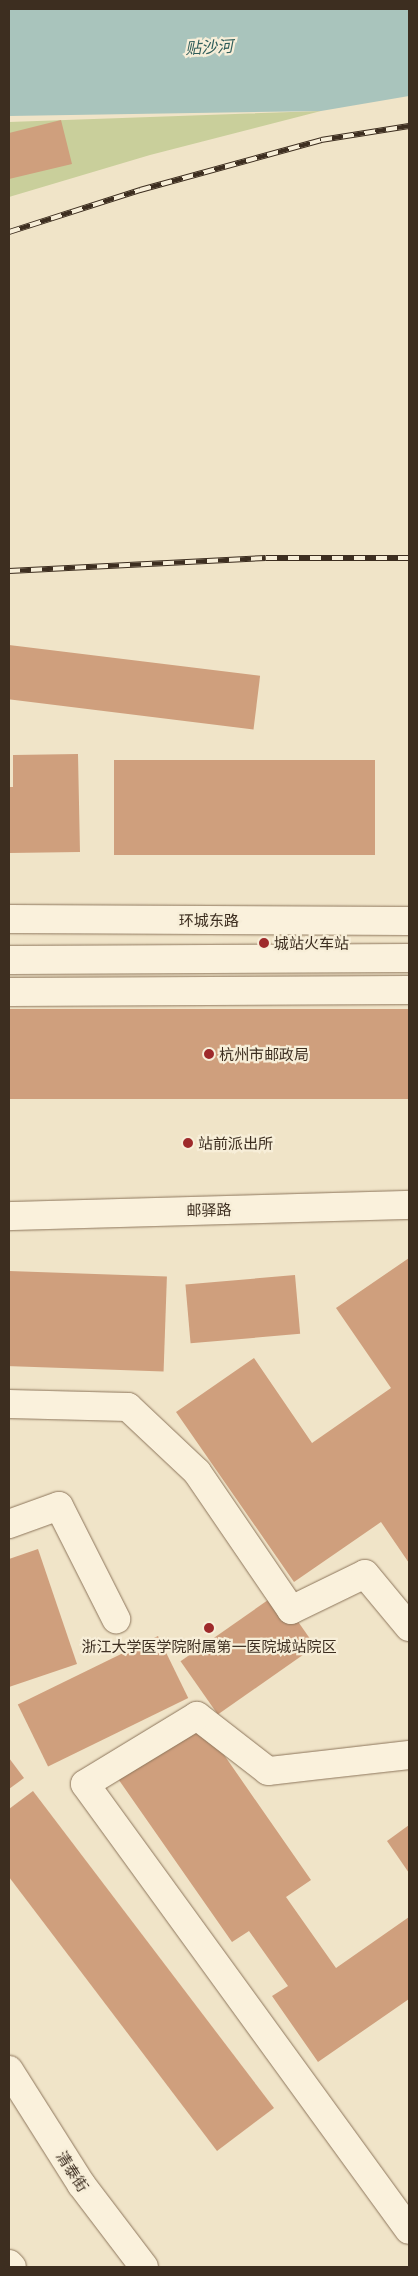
<!DOCTYPE html>
<meta charset="utf-8">
<style>
body{margin:0}
#map{position:relative;width:418px;height:2276px;overflow:hidden;background:#f0e4c8;font-family:Literata,"Noto Sans SC",serif}
div>[style]{position:absolute}
.green>*{inset:0;background:#c9cf9b}
.water>*{inset:0;background:#a9c4bc}
.building>*{inset:0;background:#cf9f7d;transform-origin:0 0}
.roads{filter:drop-shadow(0 0 1px #8d765c) drop-shadow(0 0 1px #8d765c)}
.minor>*{height:28px;margin:-14px;padding:0 14px;transform-origin:14px;border-radius:14px;background:#faf1dc}
.rail>*{height:5.5px;margin-top:-2.75px;transform-origin:0;background:repeating-linear-gradient(90deg,#f7eed8 0 11px,#3d2e20 0 22px);box-sizing:border-box;border-block:1px solid #3d2e20}
.dots>*{width:14px;height:14px;translate:-50% -50%;box-sizing:border-box;border:2px solid #f7eed8;border-radius:50%}
span{translate:-50% -50%;white-space:nowrap;text-align:center;line-height:1.15;-webkit-text-stroke:4.5px #f7eed8;paint-order:stroke}
.street-label{font-size:15px;color:#3d2e20}
.poi-label{font-size:15px;color:#3d2e20}
.left{translate:0 -50%;text-align:left}
.water-label{font-size:16px;color:#2f5d5a;font-style:italic}
.frame{position:absolute;inset:0;border:10px solid #3d2e20;pointer-events:none}
</style>
<div id="map">
<div class="green">
<i style="clip-path:polygon(321px 111px,150px 155px,9px 197px,9px 122px)"></i>
</div>
<div class="water">
<i style="clip-path:polygon(9px 9px,409px 9px,409px 96px,321px 111px,9px 116px)"></i>
</div>
<div class="building">
<i style="clip-path:polygon(61px 120px,72px 164px,9px 179px,9px 133px)"></i>
<i style="left:9px;top:645px;width:253px;height:54px;rotate:7deg"></i>
<i style="clip-path:polygon(78px 754px,80px 852px,9px 853px,9px 787px,13px 787px,13px 755px)"></i>
<i style="left:114px;top:760px;width:261px;height:95px"></i>
<i style="left:9px;top:1009px;width:400px;height:90px"></i>
<i style="clip-path:polygon(409px 1258px,409px 1563px,381px 1522px,294px 1582px,176px 1412px,254px 1358px,312px 1443px,391px 1388px,336px 1308px)"></i>
<i style="left:9px;top:1271px;width:158px;height:95px;rotate:2deg"></i>
<i style="left:295px;top:1275px;width:59px;height:110px;rotate:85deg"></i>
<i style="clip-path:polygon(38px 1549px,77px 1664px,9px 1687px,9px 1559px)"></i>
<i style="left:278px;top:1593px;width:65px;height:119px;rotate:55deg"></i>
<i style="left:158px;top:1636px;width:69px;height:156px;rotate:64deg"></i>
<i style="clip-path:polygon(197px 1716px,311px 1880px,286px 1897px,336px 1968px,409px 1917px,409px 1999px,318px 2062px,272px 1996px,288px 1986px,249px 1931px,232px 1942px,114px 1773px)"></i>
<i style="clip-path:polygon(9px 1758px,24px 1778px,9px 1789px)"></i>
<i style="clip-path:polygon(33px 1791px,274px 2108px,217px 2151px,9px 1877px,9px 1809px)"></i>
<i style="clip-path:polygon(409px 1825px,409px 1873px,387px 1841px)"></i>
</div>
<div class="roads">
<div class="minor">
<i style="left:9px;top:919px;width:400px;rotate:0.3deg"></i>
<i style="left:9px;top:960px;width:400px;rotate:-0.3deg"></i>
<i style="left:9px;top:992px;width:400px;rotate:-0.3deg"></i>
<i style="left:9px;top:1216px;width:400px;rotate:-1.6deg"></i>
<i style="left:9px;top:1404px;width:119px;rotate:1.4deg"></i>
<i style="left:128px;top:1407px;width:95px;rotate:43.3deg"></i>
<i style="left:197px;top:1472px;width:167px;rotate:55.7deg"></i>
<i style="left:291px;top:1610px;width:82px;rotate:-25.9deg"></i>
<i style="left:365px;top:1574px;width:69px;rotate:50.3deg"></i>
<i style="left:9px;top:1524px;width:53px;rotate:-19.8deg"></i>
<i style="left:59px;top:1506px;width:127px;rotate:63.2deg"></i>
<i style="left:409px;top:1755px;width:142px;rotate:173.5deg"></i>
<i style="left:268px;top:1771px;width:90px;rotate:-142.2deg"></i>
<i style="left:197px;top:1716px;width:131px;rotate:148.7deg"></i>
<i style="left:85px;top:1784px;width:551px;rotate:54deg"></i>
<i style="left:9px;top:2070px;width:135px;rotate:57.7deg"></i>
<i style="left:81px;top:2184px;width:104px;rotate:52.8deg"></i>
<i style="left:9px;top:2264px;width:4px;rotate:45deg"></i>
</div>
</div>
<div class="rail">
<i style="left:9px;top:232px;width:138px;rotate:-17.8deg"></i>
<i style="left:140px;top:190px;width:188px;rotate:-15.4deg"></i>
<i style="left:321px;top:140px;width:89px;rotate:-9deg"></i>
<i style="left:9px;top:571px;width:257px;rotate:-2.9deg"></i>
<i style="left:266px;top:558px;width:143px"></i>
</div>
<div class="dots">
<i style="left:264px;top:943px;background:#9e2a2b"></i>
<i style="left:209px;top:1054px;background:#9e2a2b"></i>
<i style="left:188px;top:1143px;background:#9e2a2b"></i>
<i style="left:209px;top:1628px;background:#9e2a2b"></i>
</div>
<div class="street-label">
<span style="left:209px;top:920px">环城东路</span>
<span style="left:209px;top:1209px;rotate:-1deg">邮驿路</span>
<span style="left:73px;top:2171px;rotate:57deg">清泰街</span>
</div>
<div class="poi-label">
<span class="left" style="left:274px;top:943px">城站火车站</span>
<span class="left" style="left:219px;top:1054px">杭州市邮政局</span>
<span class="left" style="left:198px;top:1143px">站前派出所</span>
<span style="left:209px;top:1646px">浙江大学医学院附属第一医院城站院区</span>
</div>
<div class="water-label">
<span style="left:209px;top:46px;rotate:-3deg">贴沙河</span>
</div>
<div class="frame"></div>
</div>
